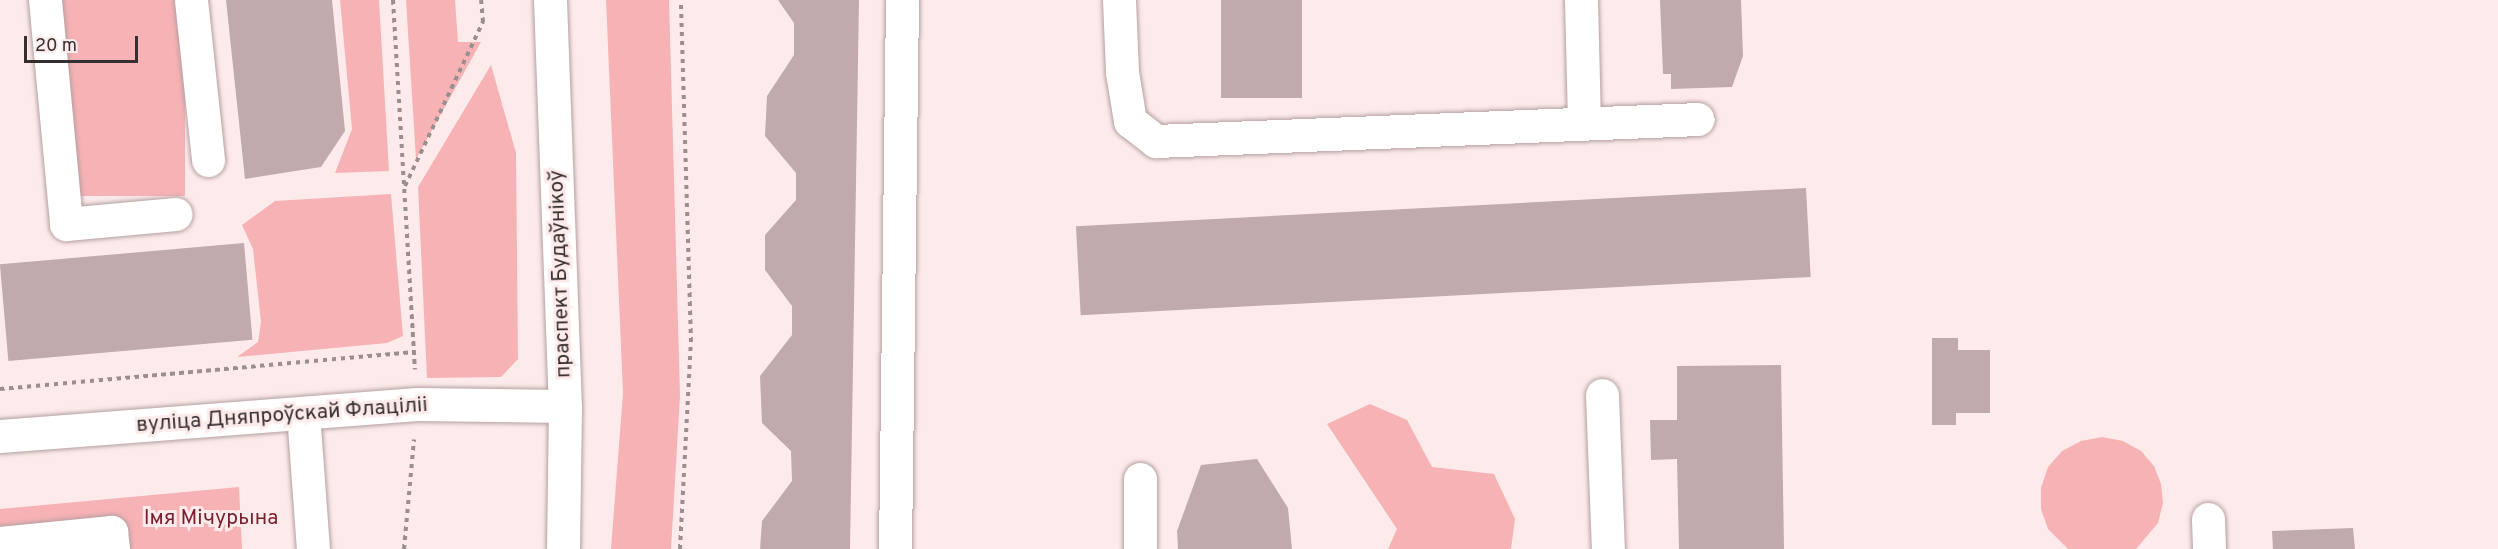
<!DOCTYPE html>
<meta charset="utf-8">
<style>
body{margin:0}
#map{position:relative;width:2498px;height:549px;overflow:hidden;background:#fdebeb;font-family:Overpass,sans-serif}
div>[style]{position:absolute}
.green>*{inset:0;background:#f7b2b5;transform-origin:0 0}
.building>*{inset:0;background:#c0aaab;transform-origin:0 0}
.path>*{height:4px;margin-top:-2px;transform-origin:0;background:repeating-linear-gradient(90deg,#9b8e8e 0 4.5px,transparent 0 9px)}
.roads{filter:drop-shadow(0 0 2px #b59fa0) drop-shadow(0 0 2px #b59fa0)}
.minor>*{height:33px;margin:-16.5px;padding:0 16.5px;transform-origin:16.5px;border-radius:16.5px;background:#fff}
.major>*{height:33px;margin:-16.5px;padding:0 16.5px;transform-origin:16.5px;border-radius:16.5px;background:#fff}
span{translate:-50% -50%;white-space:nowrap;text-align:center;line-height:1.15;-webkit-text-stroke:6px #fdebeb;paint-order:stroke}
.street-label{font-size:21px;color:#372e2f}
.park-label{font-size:21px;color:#781e2c}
.scale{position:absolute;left:24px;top:36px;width:114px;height:27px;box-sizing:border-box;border:3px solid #372e2f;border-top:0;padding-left:8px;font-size:18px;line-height:21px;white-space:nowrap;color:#372e2f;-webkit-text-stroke:4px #fdebeb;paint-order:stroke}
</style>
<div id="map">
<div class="green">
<i style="left:61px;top:0;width:124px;height:196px"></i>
<i style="clip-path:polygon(340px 0,379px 0,389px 171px,335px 173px,352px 129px)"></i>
<i style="clip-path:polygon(406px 0,455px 0,458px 42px,481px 42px,416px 159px)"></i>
<i style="clip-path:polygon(606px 0,669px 0,680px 396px,671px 549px,611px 549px,623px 393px)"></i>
<i style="clip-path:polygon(491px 65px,516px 153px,518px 359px,501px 377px,427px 378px,418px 187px)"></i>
<i style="clip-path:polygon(391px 194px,403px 336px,387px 343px,237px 357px,258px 342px,261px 322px,253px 249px,242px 225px,275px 201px)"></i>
<i style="clip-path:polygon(1370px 404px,1407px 420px,1432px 467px,1494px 474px,1515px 519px,1511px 549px,1388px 549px,1397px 529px,1327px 424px)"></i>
<i style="clip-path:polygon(2102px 437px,2123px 441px,2141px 451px,2154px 466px,2161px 484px,2163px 503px,2158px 523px,2136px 549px,2068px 549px,2048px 529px,2041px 509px,2041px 488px,2048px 467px,2062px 451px,2081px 441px)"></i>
<i style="clip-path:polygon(239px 487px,242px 549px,0 549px,0 509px)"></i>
</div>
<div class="building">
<i style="clip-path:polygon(226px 0,332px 0,345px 131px,321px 167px,245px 179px)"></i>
<i style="clip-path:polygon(778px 0,859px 0,850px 549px,760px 549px,762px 521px,792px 481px,791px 451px,762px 423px,760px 376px,792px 335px,792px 306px,765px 270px,765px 235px,796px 200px,796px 173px,765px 136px,767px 96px,794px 55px,794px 23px)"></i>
<i style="left:1221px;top:0;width:81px;height:98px"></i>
<i style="clip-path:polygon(1660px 0,1741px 0,1743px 56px,1732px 87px,1671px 89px,1671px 74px,1663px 74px)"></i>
<i style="left:1806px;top:188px;width:89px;height:731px;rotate:87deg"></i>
<i style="left:244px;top:243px;width:97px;height:245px;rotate:85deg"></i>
<i style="clip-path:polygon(1932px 338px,1958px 338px,1958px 350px,1990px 350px,1990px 413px,1956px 413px,1956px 425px,1932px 425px)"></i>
<i style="clip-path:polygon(1781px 365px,1784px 549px,1679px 549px,1677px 459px,1651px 460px,1650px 420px,1677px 420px,1677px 366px)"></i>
<i style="clip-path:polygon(1257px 459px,1288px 508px,1292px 549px,1178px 549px,1177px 531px,1201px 465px)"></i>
<i style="clip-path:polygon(2353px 528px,2355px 549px,2273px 549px,2272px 531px)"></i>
</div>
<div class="path">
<i style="left:393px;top:0;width:370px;rotate:86.6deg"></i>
<i style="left:405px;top:186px;width:182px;rotate:-64.6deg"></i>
<i style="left:483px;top:22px;width:22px;rotate:-95deg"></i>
<i style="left:0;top:389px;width:416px;rotate:-5.1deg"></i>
<i style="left:404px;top:549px;width:110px;rotate:-84.8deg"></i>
<i style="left:680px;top:549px;width:207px;rotate:-87deg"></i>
<i style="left:691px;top:342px;width:342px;rotate:-91.7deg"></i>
</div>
<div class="roads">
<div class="minor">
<i style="left:45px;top:0;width:225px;rotate:84.6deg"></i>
<i style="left:66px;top:224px;width:110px;rotate:-5.2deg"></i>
<i style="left:191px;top:0;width:161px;rotate:83.9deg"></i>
<i style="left:1119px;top:0;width:72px;rotate:87.6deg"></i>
<i style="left:1122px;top:72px;width:50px;rotate:80.7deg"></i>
<i style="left:1130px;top:121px;width:33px;rotate:38deg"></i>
<i style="left:1156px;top:141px;width:542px;rotate:-2.32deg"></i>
<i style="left:1581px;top:0;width:121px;rotate:88.6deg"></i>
<i style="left:1602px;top:395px;width:154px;rotate:87.8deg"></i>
<i style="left:303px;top:413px;width:136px;rotate:85.8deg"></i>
<i style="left:0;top:436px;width:418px;rotate:-4.4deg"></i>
<i style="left:417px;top:404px;width:148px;rotate:0.8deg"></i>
<i style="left:1140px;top:479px;width:70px;rotate:90deg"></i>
<i style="left:2208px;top:519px;width:30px;rotate:88deg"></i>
<i style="left:0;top:543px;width:112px;rotate:-5.7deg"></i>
<i style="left:111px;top:532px;width:17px;rotate:83deg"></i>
<i style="left:895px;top:549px;width:549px;rotate:-89.27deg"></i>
</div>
<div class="major">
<i style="left:550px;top:0;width:406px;rotate:87.9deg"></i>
<i style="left:565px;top:406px;width:143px;rotate:90.8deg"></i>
</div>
</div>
<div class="street-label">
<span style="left:561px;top:274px;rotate:-92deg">праспект Будаўнікоў</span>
<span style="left:282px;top:416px;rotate:-4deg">вуліца Дняпроўскай Флаціліі</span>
</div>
<div class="park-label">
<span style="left:211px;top:519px">Імя Мічурына</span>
</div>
<div class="scale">20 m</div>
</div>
